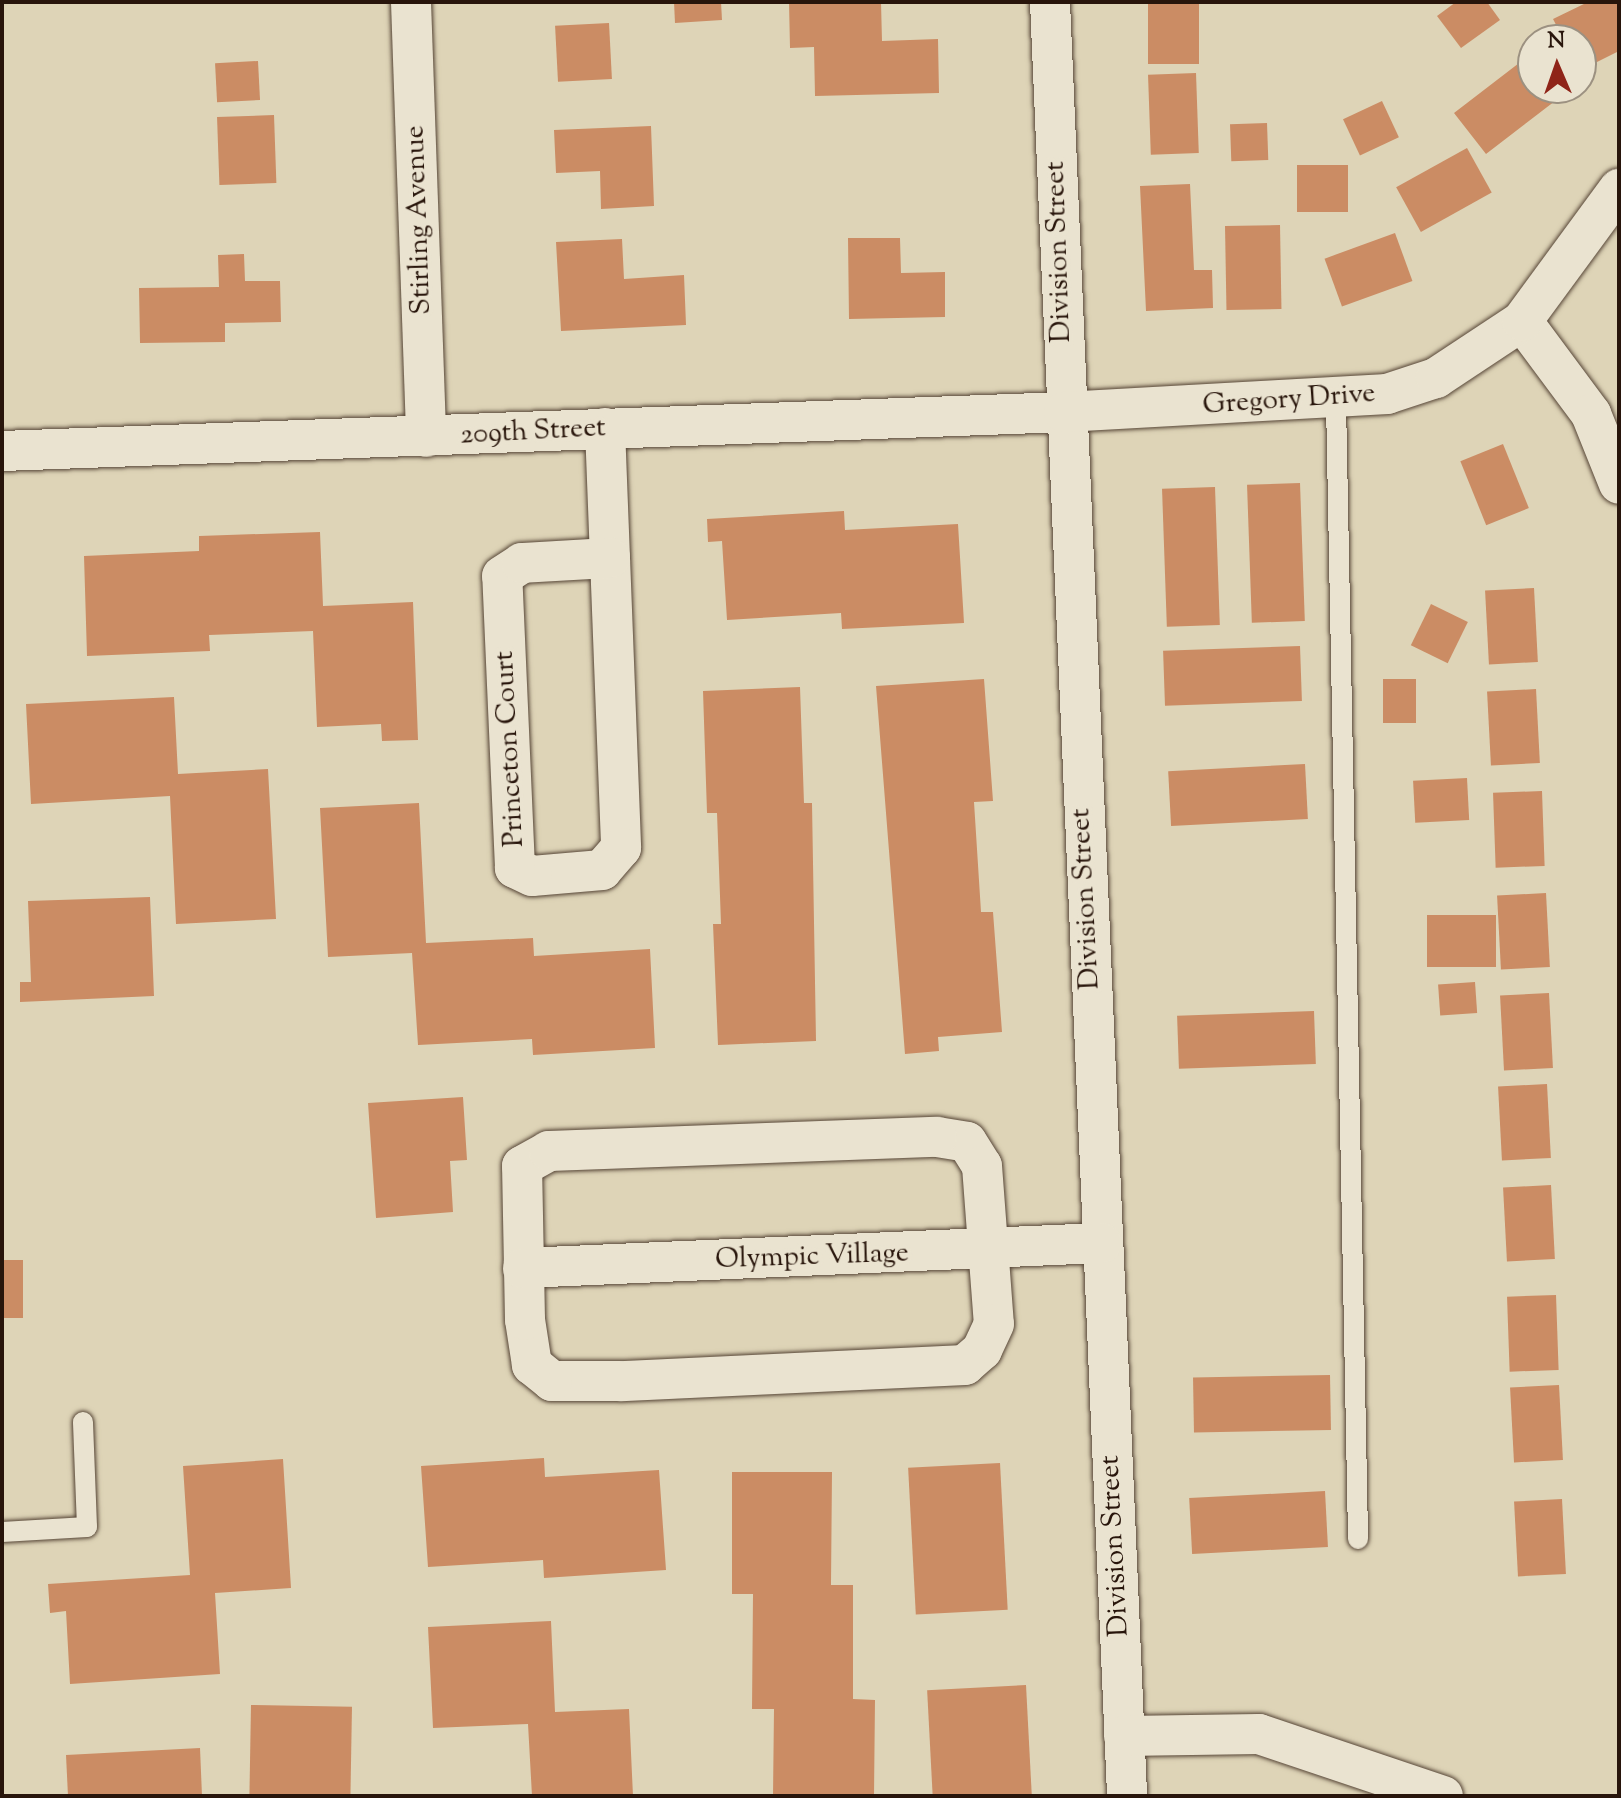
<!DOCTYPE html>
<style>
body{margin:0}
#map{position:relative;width:1621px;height:1798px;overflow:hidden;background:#ded4b7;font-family:"Sorts Mill Goudy",serif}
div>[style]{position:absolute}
.building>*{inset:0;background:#cb8c64;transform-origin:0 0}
.roads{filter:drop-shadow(0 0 2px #564536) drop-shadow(0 0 2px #564536)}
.lane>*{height:20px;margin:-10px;padding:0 10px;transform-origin:10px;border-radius:10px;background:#eae3d0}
.street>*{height:40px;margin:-20px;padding:0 20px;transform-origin:20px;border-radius:20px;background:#eae3d0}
span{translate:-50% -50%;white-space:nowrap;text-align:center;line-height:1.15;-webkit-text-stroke:8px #eae3d0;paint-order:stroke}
.street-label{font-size:28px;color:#28150b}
.frame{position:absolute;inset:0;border:4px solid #28150b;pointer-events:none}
.north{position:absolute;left:1517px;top:24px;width:80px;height:80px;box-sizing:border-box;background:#eae3d0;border:2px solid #9c9181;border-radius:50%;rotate:358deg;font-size:22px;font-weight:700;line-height:32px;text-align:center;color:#28150b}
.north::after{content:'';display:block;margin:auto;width:28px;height:36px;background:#8f2418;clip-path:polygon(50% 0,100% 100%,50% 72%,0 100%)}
</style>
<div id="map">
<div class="building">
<i style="clip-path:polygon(674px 2px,721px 2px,722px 20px,675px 23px)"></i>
<i style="clip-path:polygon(789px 2px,881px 2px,882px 41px,938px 39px,939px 93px,815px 96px,814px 47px,790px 48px)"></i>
<i style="left:1148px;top:2px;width:51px;height:62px"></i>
<i style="clip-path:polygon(1456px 2px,1487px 2px,1500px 20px,1461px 48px,1437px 16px)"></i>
<i style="clip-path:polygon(1588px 2px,1619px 2px,1619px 51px,1581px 70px,1581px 40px,1564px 40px,1553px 19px)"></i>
<i style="left:609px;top:23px;width:56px;height:54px;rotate:87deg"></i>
<i style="clip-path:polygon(1523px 60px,1533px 73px,1533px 88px,1545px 88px,1555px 101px,1486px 154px,1454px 113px)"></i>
<i style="left:258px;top:61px;width:39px;height:43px;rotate:87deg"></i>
<i style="left:1196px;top:73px;width:80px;height:48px;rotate:88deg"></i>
<i style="left:1382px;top:101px;width:40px;height:43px;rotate:65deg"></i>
<i style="left:274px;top:115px;width:68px;height:57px;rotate:88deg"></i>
<i style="left:1267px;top:123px;width:37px;height:37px;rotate:88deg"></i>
<i style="clip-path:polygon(651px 126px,654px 206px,601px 209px,600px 171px,556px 173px,554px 130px)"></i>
<i style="left:1467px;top:148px;width:51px;height:81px;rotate:61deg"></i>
<i style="left:1348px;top:165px;width:47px;height:51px;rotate:90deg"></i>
<i style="clip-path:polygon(1190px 184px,1194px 270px,1212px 270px,1213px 308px,1146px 311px,1140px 186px)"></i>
<i style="left:1280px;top:225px;width:84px;height:55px;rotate:89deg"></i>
<i style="left:1395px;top:233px;width:51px;height:75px;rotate:70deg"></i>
<i style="clip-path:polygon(848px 238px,900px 238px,901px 273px,945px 272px,945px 317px,849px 319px)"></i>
<i style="clip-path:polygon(622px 239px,624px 279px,684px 275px,686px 325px,561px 331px,556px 242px)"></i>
<i style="clip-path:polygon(244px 254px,245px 281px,280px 281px,281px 322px,225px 323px,225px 342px,140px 343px,139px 288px,219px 287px,218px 255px)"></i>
<i style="left:1503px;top:444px;width:69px;height:46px;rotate:68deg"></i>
<i style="left:1300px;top:483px;width:138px;height:53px;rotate:88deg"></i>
<i style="left:1215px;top:487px;width:138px;height:53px;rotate:88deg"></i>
<i style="clip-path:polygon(844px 511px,845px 530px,958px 524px,964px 623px,842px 629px,841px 613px,727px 620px,722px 541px,708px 542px,707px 519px)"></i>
<i style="clip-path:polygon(320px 532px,323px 606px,413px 602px,418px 740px,382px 741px,381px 724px,317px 727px,313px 631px,209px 635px,210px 651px,87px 656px,84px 556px,199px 551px,199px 536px)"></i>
<i style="left:1534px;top:588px;width:74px;height:49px;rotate:87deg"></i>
<i style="left:1431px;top:604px;width:41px;height:46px;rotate:26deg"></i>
<i style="left:1300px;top:646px;width:55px;height:137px;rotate:88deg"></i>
<i style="clip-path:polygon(984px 679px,993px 801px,974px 802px,981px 912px,993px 912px,1002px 1032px,938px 1037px,939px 1051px,905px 1054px,876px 686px)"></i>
<i style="left:1416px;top:679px;width:44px;height:33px;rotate:90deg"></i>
<i style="clip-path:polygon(800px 687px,804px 803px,812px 803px,816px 1041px,718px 1045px,713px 924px,721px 924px,717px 813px,707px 813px,703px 691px)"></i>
<i style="left:1536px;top:689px;width:74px;height:49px;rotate:87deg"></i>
<i style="clip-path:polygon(174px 697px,178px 774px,268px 769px,276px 919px,176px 924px,170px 796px,31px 804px,26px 704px)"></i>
<i style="left:1305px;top:764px;width:55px;height:137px;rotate:87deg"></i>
<i style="left:1467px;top:778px;width:42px;height:54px;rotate:87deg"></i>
<i style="left:1542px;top:791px;width:75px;height:49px;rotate:88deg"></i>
<i style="clip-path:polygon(419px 803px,426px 943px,533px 938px,534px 956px,650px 949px,655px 1048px,533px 1055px,532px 1039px,418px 1045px,412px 953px,328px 957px,320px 808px)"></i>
<i style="left:1546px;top:893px;width:74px;height:49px;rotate:87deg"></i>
<i style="clip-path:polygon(150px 897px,154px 996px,20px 1002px,20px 982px,31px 982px,28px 901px)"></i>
<i style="left:1427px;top:915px;width:69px;height:52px"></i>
<i style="left:1475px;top:982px;width:31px;height:37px;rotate:86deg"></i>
<i style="left:1549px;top:993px;width:75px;height:49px;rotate:87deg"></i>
<i style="left:1314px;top:1011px;width:53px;height:137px;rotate:88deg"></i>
<i style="left:1547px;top:1084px;width:74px;height:49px;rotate:87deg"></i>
<i style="clip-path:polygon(463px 1097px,467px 1160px,450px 1161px,453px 1212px,376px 1218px,368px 1103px)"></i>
<i style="left:1551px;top:1185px;width:74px;height:48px;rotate:87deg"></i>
<i style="left:2px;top:1260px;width:21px;height:58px"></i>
<i style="left:1556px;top:1295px;width:75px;height:49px;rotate:88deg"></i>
<i style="left:1330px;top:1375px;width:55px;height:137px;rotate:89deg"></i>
<i style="left:1559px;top:1385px;width:75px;height:49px;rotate:87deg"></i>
<i style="clip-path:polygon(544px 1458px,545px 1477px,659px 1470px,666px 1570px,544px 1578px,543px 1560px,428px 1567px,421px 1466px)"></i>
<i style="clip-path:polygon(283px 1459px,291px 1588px,215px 1593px,220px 1674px,70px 1684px,66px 1611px,50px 1613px,48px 1584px,190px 1575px,183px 1466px)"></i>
<i style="left:1000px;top:1463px;width:147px;height:92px;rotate:87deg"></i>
<i style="clip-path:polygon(732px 1472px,832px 1472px,831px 1585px,853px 1585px,853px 1699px,875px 1700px,874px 1796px,773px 1796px,774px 1709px,752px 1709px,753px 1594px,732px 1594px)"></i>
<i style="left:1325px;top:1491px;width:56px;height:136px;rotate:87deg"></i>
<i style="left:1562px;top:1499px;width:75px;height:48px;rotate:87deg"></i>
<i style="clip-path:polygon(551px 1621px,555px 1712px,629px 1709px,633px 1796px,532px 1796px,528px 1724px,433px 1728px,428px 1627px)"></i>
<i style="left:1026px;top:1685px;width:111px;height:99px;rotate:87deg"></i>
<i style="left:251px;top:1705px;width:101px;height:91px;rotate:1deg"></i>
<i style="clip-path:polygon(200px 1748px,202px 1796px,68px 1796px,66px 1755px)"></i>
</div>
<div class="roads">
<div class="lane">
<i style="left:1336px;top:401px;width:1138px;rotate:88.89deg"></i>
<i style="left:2px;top:1532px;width:85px;rotate:-3.4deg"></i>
<i style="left:87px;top:1527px;width:105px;rotate:-92.2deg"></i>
</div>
<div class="street">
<i style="left:411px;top:2px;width:435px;rotate:88deg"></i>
<i style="left:1050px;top:2px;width:1796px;rotate:87.54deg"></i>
<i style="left:1522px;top:321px;width:116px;rotate:53.4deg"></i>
<i style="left:1591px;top:414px;width:75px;rotate:68.2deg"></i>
<i style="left:605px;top:428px;width:130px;rotate:87.8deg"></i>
<i style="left:610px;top:558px;width:290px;rotate:87.8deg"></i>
<i style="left:621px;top:848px;width:29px;rotate:131deg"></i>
<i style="left:602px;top:870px;width:70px;rotate:175.1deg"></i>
<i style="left:532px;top:876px;width:19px;rotate:-155deg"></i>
<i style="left:515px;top:868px;width:292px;rotate:-92.5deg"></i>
<i style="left:502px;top:576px;width:24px;rotate:-33deg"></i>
<i style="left:522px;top:563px;width:88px;rotate:-3.3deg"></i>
<i style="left:2px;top:451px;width:1063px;rotate:-2.1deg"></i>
<i style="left:1064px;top:412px;width:324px;rotate:-3.2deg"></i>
<i style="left:1387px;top:394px;width:52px;rotate:-18.1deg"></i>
<i style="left:1436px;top:378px;width:103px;rotate:-33.5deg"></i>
<i style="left:1522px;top:321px;width:164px;rotate:-53.7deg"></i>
<i style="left:937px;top:1137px;width:30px;rotate:9deg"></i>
<i style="left:967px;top:1142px;width:28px;rotate:58deg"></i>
<i style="left:982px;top:1166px;width:158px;rotate:85.7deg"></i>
<i style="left:994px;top:1324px;width:29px;rotate:115deg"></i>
<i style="left:982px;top:1350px;width:23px;rotate:139deg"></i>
<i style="left:965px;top:1365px;width:345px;rotate:177.3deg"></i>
<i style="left:620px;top:1381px;width:68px;rotate:180deg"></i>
<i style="left:552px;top:1381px;width:26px;rotate:-141deg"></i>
<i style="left:532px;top:1365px;width:46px;rotate:-98.8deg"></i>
<i style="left:525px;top:1320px;width:154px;rotate:-91.1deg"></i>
<i style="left:522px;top:1166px;width:31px;rotate:-29deg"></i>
<i style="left:549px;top:1151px;width:388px;rotate:-2.1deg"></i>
<i style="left:523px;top:1268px;width:579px;rotate:-2.48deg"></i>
<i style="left:1124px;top:1736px;width:135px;rotate:-0.8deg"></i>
<i style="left:1259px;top:1734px;width:194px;rotate:18.6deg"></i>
</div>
</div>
<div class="street-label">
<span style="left:419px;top:220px;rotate:-92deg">Stirling Avenue</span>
<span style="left:1059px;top:252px;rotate:-92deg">Division Street</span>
<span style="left:1289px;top:400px;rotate:-4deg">Gregory Drive</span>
<span style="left:533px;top:432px;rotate:-3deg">209th Street</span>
<span style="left:510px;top:749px;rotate:-93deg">Princeton Court</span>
<span style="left:1086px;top:899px;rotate:-93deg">Division Street</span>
<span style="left:812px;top:1257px;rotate:-2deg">Olympic Village</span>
<span style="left:1115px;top:1546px;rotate:-93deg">Division Street</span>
</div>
<div class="frame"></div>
<div class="north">N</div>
</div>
